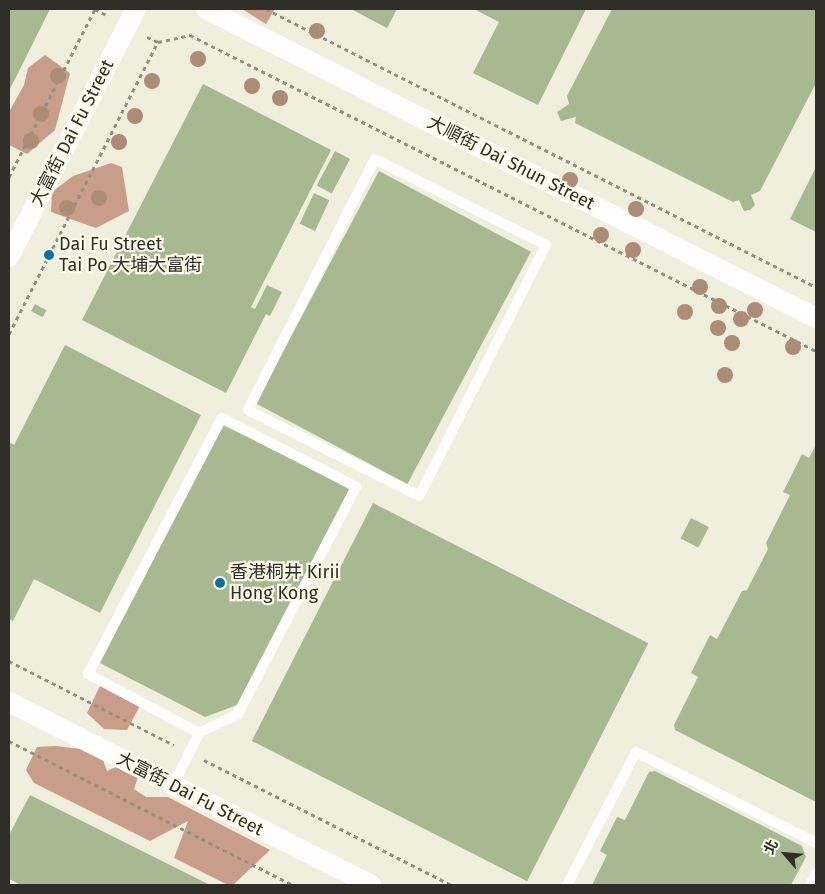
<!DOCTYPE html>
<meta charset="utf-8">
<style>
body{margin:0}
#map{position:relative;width:825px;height:894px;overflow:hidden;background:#f0eedd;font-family:"Fira Sans","Noto Sans TC",sans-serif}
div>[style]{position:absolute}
.forest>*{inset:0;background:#c89e8b}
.building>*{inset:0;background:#a8b992;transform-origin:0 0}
.path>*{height:3px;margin-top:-1.5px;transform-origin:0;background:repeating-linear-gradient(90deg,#929085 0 4px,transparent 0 8px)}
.lane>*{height:10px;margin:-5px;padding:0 5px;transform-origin:5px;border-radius:5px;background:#fff}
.street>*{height:20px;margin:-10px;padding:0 10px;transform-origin:10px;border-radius:10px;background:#fff}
.trees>*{width:16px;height:16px;margin:-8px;border-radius:50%;background:#ac8c75}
.dots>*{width:14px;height:14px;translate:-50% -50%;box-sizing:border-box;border:2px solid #fdfbea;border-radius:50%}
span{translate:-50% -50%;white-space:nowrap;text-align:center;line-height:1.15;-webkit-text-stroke:4.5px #fdfbea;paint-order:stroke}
.street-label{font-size:18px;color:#2f2e28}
.poi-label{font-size:18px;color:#2f2e28}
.left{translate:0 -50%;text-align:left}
.frame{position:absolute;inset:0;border:10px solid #2f2e28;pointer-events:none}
.north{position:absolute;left:760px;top:829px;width:50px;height:50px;-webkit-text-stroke:4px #fdfbea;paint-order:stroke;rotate:297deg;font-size:14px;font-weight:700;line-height:20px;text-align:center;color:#2f2e28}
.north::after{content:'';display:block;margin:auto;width:18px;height:22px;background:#2f2e28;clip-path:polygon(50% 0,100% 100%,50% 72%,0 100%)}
</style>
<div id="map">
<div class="forest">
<i style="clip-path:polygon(242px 9px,275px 9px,266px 24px)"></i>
<i style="clip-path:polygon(45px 55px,70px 73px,55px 130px,27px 154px,9px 145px,9px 112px,24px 85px,28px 68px)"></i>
<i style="clip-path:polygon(111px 163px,122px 167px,129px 211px,96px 228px,51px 212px,52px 192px,73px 176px)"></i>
<i style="clip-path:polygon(101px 684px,143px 700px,127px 730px,104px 729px,87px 713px)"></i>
<i style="clip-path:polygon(55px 746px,81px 749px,103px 760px,107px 771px,116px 767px,139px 774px,134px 789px,146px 797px,168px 797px,270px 850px,233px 885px,228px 885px,174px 858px,188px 821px,150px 841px,34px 783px,26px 770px,37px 747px)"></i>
</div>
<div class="building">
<i style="clip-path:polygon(9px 9px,50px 9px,9px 91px)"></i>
<i style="clip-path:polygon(351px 9px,397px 9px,387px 28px)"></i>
<i style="clip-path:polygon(474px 9px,586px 9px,538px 105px,473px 73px,499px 22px)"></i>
<i style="clip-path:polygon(612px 9px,816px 9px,816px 83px,760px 191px,751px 195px,755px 205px,750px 210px,744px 211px,739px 200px,733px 202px,575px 123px,576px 117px,561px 121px,557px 112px,569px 104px,567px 96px)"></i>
<i style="clip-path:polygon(203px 84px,331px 150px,251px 307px,255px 309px,267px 285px,282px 292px,270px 316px,266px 314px,226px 393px,82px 320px)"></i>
<i style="left:335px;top:151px;width:17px;height:39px;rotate:28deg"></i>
<i style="clip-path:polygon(816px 167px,816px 232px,790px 219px)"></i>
<i style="left:379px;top:171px;width:172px;height:263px;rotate:28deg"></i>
<i style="left:314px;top:193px;width:17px;height:34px;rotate:25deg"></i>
<i style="left:35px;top:304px;width:13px;height:8px;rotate:29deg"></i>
<i style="clip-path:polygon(65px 345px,201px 415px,100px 613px,34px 579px,13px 621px,9px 619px,9px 442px,14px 445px)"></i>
<i style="clip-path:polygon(223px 425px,350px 488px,237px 705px,205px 717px,100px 663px)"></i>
<i style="clip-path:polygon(816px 445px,816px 802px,675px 730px,674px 725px,698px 677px,691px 673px,710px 635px,717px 639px,742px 591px,747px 590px,768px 549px,766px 543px,790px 495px,783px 492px,802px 454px,809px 458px)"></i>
<i style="left:373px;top:503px;width:309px;height:267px;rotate:27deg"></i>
<i style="left:691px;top:518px;width:20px;height:23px;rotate:27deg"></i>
<i style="clip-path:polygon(655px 771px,802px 846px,806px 857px,791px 885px,592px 885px,607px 855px,600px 851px,617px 817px,625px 820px,649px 772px)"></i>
<i style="clip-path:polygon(30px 795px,210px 885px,21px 885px,9px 879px,9px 835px)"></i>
</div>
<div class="path">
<i style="left:95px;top:9px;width:15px;rotate:28deg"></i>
<i style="left:266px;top:9px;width:616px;rotate:26.81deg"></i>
<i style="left:147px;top:37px;width:12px;rotate:24deg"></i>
<i style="left:9px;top:177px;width:189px;rotate:-62.9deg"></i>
<i style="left:9px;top:334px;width:328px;rotate:-63deg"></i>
<i style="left:158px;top:42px;width:33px;rotate:-12deg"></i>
<i style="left:190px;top:35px;width:701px;rotate:26.78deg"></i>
<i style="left:9px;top:661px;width:185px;rotate:27deg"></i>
<i style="left:9px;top:741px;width:318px;rotate:26.9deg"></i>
<i style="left:204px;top:760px;width:277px;rotate:26.8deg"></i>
</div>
<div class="lane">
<i style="left:375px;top:159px;width:191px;rotate:26.7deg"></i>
<i style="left:546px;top:245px;width:281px;rotate:116.8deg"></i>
<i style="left:419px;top:496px;width:191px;rotate:-153.3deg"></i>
<i style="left:248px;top:410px;width:281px;rotate:-63.2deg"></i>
<i style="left:222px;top:418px;width:151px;rotate:27.2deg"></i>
<i style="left:356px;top:487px;width:256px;rotate:117.5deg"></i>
<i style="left:238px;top:714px;width:43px;rotate:154deg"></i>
<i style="left:199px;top:733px;width:126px;rotate:-152deg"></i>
<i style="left:88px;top:674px;width:289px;rotate:-62.4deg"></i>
<i style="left:173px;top:785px;width:58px;rotate:-63.4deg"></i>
<i style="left:567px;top:885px;width:150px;rotate:-62.6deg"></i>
<i style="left:636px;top:752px;width:202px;rotate:26.8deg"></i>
<i style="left:810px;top:885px;width:13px;rotate:-63deg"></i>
</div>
<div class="street">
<i style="left:206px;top:9px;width:684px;rotate:26.86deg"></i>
<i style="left:9px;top:257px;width:279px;rotate:-62.9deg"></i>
<i style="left:9px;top:702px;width:406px;rotate:26.8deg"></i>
</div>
<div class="trees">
<i style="left:317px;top:31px"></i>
<i style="left:198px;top:59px"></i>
<i style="left:58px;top:76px"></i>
<i style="left:152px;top:81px"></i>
<i style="left:252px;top:86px"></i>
<i style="left:280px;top:98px"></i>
<i style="left:41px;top:114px"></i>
<i style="left:135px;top:116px"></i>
<i style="left:31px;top:141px"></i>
<i style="left:119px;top:142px"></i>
<i style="left:570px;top:180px"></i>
<i style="left:99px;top:198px"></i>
<i style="left:67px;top:208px"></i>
<i style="left:636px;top:209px"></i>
<i style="left:601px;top:235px"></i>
<i style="left:633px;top:250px"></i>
<i style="left:700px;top:287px"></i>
<i style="left:719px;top:306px"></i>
<i style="left:755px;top:310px"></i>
<i style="left:685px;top:312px"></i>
<i style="left:741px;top:319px"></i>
<i style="left:718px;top:328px"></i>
<i style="left:732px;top:343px"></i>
<i style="left:793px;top:347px"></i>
<i style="left:725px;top:375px"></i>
</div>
<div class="dots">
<i style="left:49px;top:255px;background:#07729e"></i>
<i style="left:220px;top:583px;background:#07729e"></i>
</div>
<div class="street-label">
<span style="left:72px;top:133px;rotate:-63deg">大富街 Dai Fu Street</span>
<span style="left:511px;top:163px;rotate:27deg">大順街 Dai Shun Street</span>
<span style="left:190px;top:794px;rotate:27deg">大富街 Dai Fu Street</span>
</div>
<div class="poi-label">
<span class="left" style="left:59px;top:255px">Dai Fu Street<br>Tai Po 大埔大富街</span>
<span class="left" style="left:230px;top:583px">香港桐井 Kirii<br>Hong Kong</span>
</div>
<div class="frame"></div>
<div class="north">北</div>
</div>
